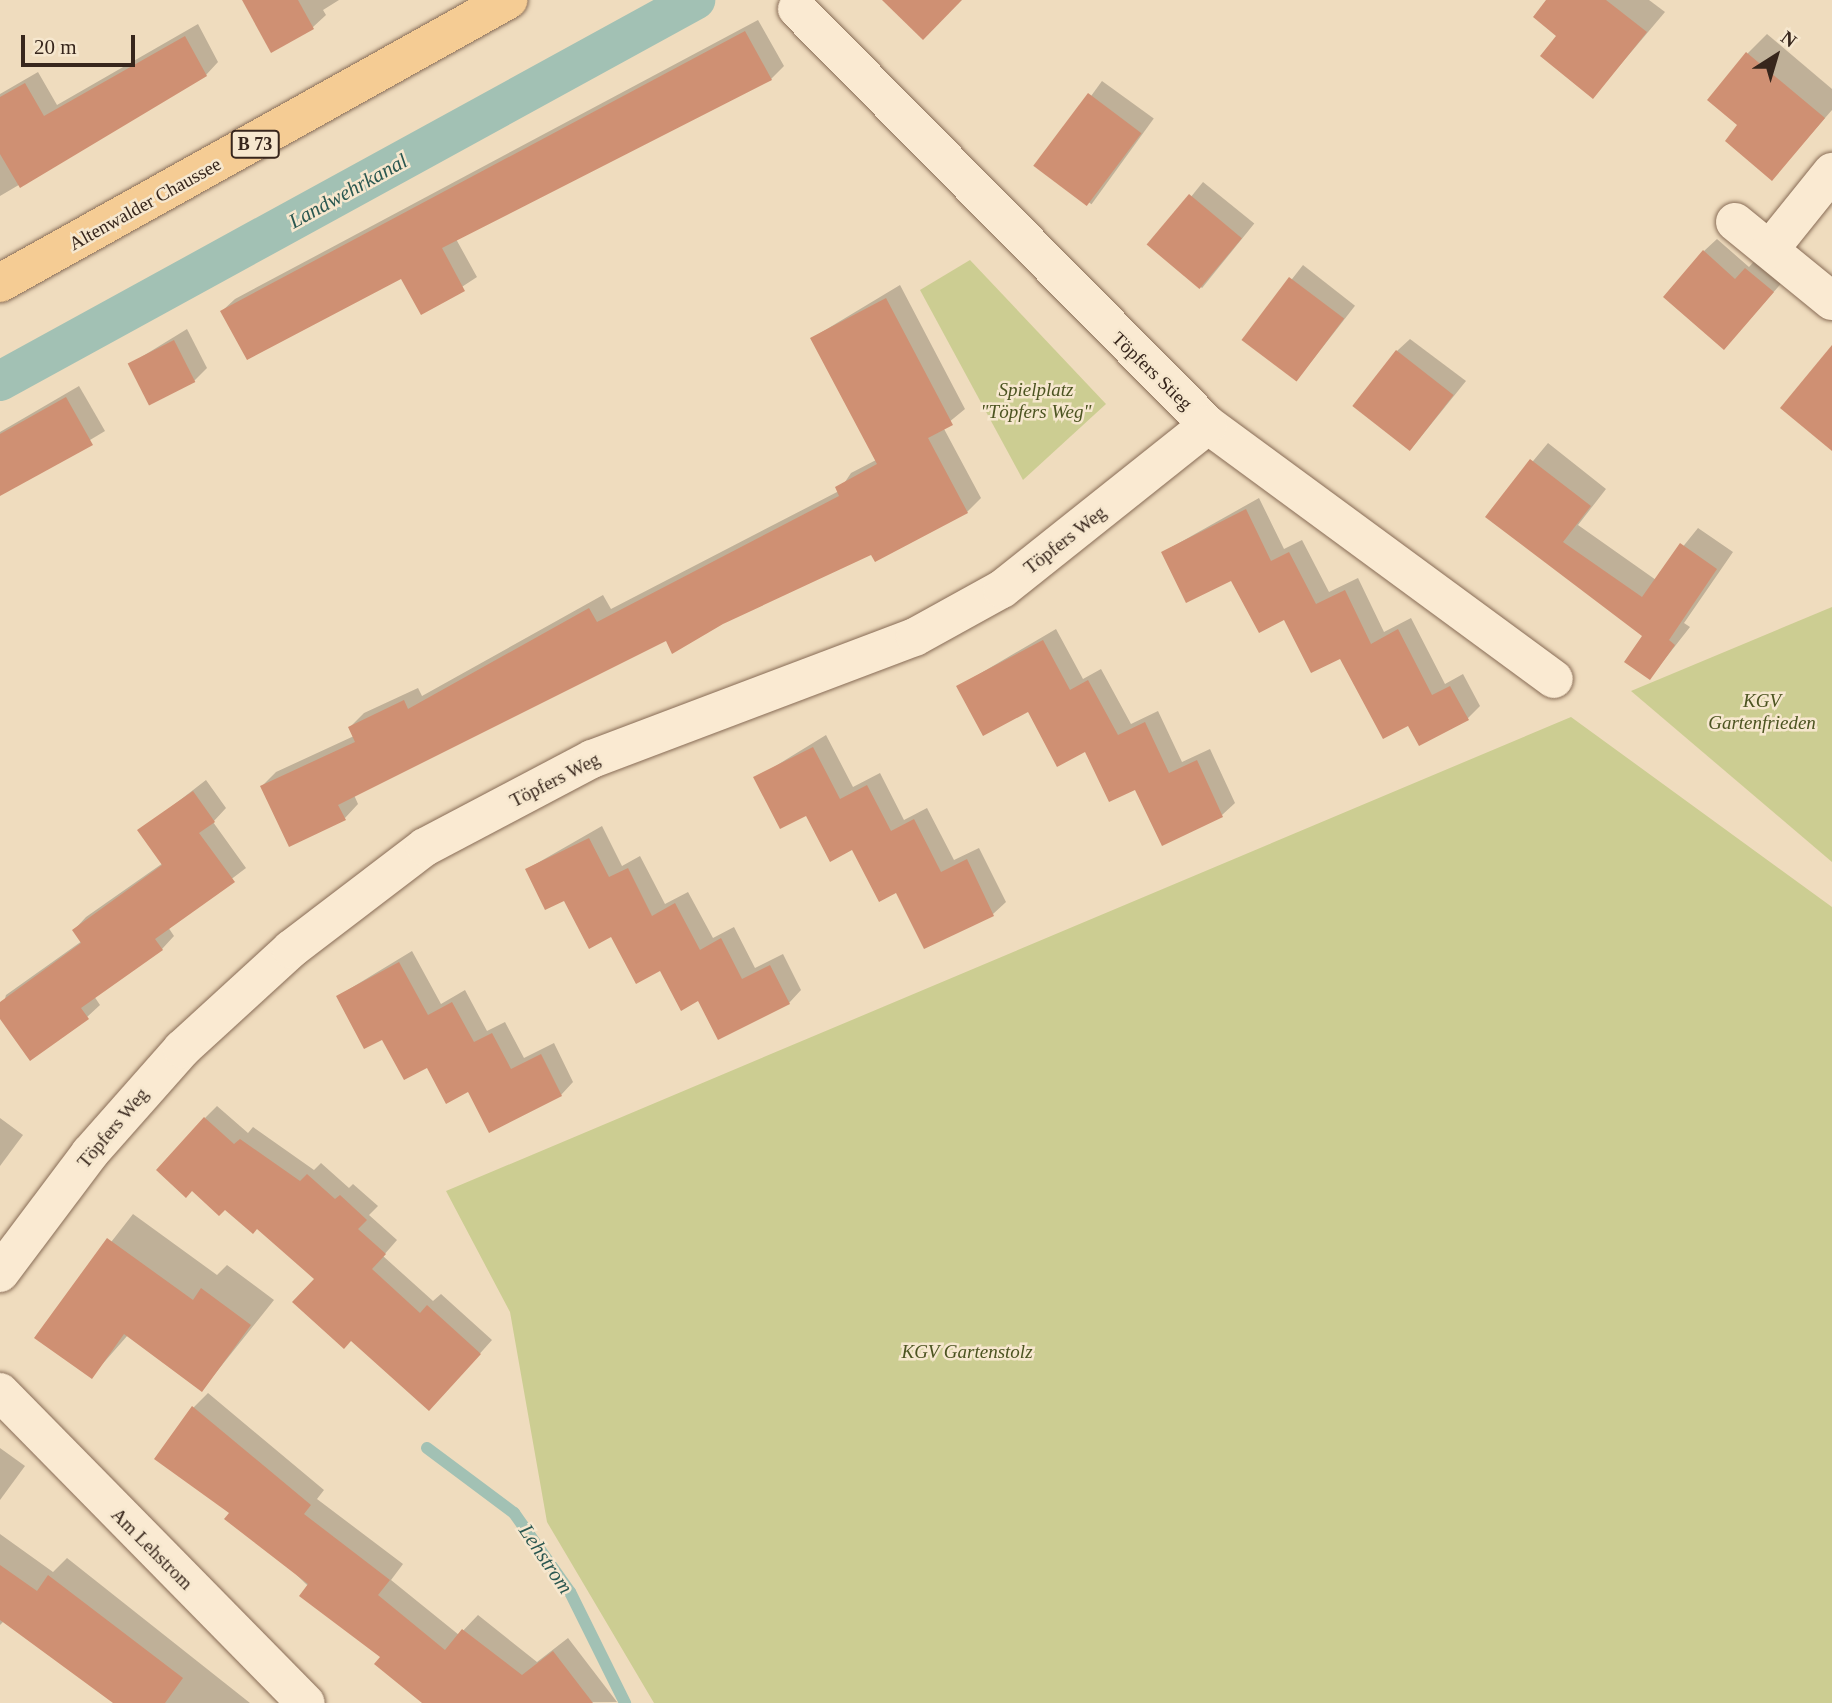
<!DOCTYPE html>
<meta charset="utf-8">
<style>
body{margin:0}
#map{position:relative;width:1832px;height:1703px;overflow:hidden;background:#efdcbe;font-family:"Times New Roman",serif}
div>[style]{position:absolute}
.green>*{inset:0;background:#cccd92}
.shadow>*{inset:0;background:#0003;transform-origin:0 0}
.stream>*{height:12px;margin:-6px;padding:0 6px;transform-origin:6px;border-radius:6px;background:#a2c1b4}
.canal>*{height:40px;margin:-20px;padding:0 20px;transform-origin:20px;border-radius:20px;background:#a2c1b4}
.building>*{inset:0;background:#cf9073;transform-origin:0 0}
.roads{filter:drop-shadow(0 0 2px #886c56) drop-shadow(0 0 2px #886c56)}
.street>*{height:38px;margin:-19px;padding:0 19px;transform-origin:19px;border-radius:19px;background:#faead2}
.primary>*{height:38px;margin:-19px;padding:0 19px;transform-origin:19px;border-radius:19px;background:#f5cc94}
span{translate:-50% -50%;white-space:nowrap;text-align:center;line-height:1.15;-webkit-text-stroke:5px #f6e7ce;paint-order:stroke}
.shield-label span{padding:2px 5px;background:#f6e7ce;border:2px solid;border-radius:5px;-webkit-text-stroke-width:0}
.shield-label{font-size:18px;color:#37261c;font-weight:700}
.street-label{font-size:19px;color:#37261c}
.park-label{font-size:19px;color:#4c5421;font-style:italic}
.water-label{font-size:21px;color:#2a5750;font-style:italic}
.north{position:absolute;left:1741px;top:21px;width:70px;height:70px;-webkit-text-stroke:5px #f6e7ce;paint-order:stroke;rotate:37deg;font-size:19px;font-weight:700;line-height:28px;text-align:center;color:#37261c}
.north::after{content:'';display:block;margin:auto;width:24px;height:32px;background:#37261c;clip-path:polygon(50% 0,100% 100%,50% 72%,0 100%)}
.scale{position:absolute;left:21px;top:35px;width:114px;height:32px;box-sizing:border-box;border:4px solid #37261c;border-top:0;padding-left:9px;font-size:21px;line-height:24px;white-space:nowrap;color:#37261c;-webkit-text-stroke:5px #f6e7ce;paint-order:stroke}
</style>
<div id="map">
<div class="green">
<i style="clip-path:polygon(970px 260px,1106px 404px,1023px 480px,920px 290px)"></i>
<i style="clip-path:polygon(1832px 607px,1832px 862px,1631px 691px)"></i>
<i style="clip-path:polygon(1571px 717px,1832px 907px,1832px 1703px,654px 1703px,547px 1522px,510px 1312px,446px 1191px)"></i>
</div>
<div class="shadow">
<i style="clip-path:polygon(244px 0,339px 0,323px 10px,326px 15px,313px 27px,272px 50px)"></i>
<i style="clip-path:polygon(1548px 0,1649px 0,1665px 12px,1593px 97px)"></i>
<i style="clip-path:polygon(758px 20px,784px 66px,771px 79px,456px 239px,477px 277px,422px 313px,402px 276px,222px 311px,235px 299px)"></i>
<i style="clip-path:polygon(198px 24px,218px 62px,206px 75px,0 196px,0 94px,38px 72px,57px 105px)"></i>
<i style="clip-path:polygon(1767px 34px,1832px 89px,1832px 110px,1772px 179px,1740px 125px,1748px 53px)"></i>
<i style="left:1102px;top:81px;width:64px;height:106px;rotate:36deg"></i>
<i style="left:1203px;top:182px;width:66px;height:83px;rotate:39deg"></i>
<i style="clip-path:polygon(1717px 239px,1749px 267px,1759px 256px,1785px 279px,1736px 335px,1704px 251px)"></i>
<i style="left:1303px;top:265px;width:66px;height:95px;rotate:38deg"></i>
<i style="clip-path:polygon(900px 285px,965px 409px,943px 427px,981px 498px,967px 512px,666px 639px,354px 795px,358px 804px,345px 818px,262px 786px,276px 772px,354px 736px,350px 727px,364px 713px,418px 688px,422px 696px,603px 595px,611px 609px,839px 491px,851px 473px,876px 460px,812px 338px)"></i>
<i style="clip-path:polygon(187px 329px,207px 368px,194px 381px,130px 364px)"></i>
<i style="clip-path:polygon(1410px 339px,1466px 381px,1411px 449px,1397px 351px)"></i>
<i style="clip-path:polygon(79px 386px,105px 431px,0 494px,0 432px)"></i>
<i style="clip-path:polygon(1548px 443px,1606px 489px,1578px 525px,1656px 580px,1698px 528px,1733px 552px,1684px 623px,1690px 627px,1650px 678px,1644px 635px,1487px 517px)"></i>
<i style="clip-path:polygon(1259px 498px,1284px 549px,1302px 540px,1329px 592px,1358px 578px,1384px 632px,1411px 618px,1445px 684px,1463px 674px,1480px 706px,1468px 718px,1408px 724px,1341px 656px,1232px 578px,1163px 552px)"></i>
<i style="clip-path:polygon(1056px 629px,1083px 679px,1101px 669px,1131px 724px,1158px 711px,1182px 762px,1210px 749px,1235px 803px,1222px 815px,1136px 787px,1028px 710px,959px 686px)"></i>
<i style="clip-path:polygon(826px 735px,853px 787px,880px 773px,904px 820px,927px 808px,954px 860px,979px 848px,1006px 902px,993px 914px,897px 891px,853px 848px,756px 778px)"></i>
<i style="clip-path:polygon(206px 780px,226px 808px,213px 822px,246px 868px,168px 927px,174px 936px,162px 949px,94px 996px,100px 1005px,87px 1017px,0 1016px,6px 995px,82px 941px,74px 930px,86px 917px,163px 863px,140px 831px)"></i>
<i style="clip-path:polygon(602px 826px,622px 866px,640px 856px,665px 904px,688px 892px,713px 938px,734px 927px,755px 968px,783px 954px,801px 990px,789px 1003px,660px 968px,527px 869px)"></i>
<i style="clip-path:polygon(412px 951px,441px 1004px,465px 990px,487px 1031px,505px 1022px,524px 1058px,554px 1043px,573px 1082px,561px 1095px,469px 1090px,383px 1037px,338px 996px)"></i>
<i style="clip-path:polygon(217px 1106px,248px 1133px,253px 1127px,314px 1170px,321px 1163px,349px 1188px,353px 1184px,378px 1206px,369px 1215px,397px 1240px,383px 1256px,433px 1301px,441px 1294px,492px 1340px,442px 1396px,316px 1278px,205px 1118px)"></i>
<i style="clip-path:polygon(0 1118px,23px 1135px,0 1166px)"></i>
<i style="clip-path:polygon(133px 1214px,217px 1275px,227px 1265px,274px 1300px,202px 1390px,128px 1335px,91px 1377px,37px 1337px)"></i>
<i style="clip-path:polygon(208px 1393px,324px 1490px,317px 1499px,403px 1564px,391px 1580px,459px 1635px,478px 1615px,537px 1662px,568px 1638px,617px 1702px,464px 1703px,382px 1657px,232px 1513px,193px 1408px)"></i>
<i style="clip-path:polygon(0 1448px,25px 1466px,0 1500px)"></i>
<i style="clip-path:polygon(0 1534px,53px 1572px,67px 1558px,250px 1703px,116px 1703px,4px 1621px,0 1625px)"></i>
</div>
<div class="stream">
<i style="left:427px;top:1448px;width:109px;rotate:36.8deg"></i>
<i style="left:514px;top:1513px;width:97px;rotate:54.7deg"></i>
<i style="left:570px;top:1592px;width:124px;rotate:63.6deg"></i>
</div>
<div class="canal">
<i style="left:0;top:381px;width:793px;rotate:-28.73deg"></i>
</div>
<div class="building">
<i style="clip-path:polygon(242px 0,298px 0,314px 29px,271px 53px)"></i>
<i style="clip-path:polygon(882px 0,962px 0,923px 40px)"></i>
<i style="clip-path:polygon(1546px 0,1606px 0,1647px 32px,1593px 99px,1540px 56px,1556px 36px,1533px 17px)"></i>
<i style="clip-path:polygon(745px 31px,772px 80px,442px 248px,465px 291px,421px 315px,401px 279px,247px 360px,220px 311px)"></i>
<i style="clip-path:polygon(185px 36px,207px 76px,20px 188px,0 154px,0 97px,25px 83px,44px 116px)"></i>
<i style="clip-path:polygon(1746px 52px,1825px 118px,1772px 181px,1725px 141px,1737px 125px,1707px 100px)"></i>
<i style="left:1088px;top:93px;width:67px;height:91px;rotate:37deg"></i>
<i style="left:1189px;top:194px;width:69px;height:66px;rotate:40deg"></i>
<i style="clip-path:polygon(1703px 250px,1735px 279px,1745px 268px,1774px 292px,1724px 350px,1663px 297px)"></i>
<i style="left:1289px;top:277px;width:69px;height:79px;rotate:37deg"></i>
<i style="clip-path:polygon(886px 298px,953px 425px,928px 438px,968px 513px,875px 562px,871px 555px,723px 624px,672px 654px,666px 641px,338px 805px,346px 820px,289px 847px,260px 786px,355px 742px,348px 727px,404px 700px,408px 709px,589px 608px,597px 622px,839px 496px,835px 487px,877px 464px,810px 338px)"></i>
<i style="left:174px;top:340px;width:47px;height:52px;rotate:63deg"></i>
<i style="clip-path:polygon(1832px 345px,1832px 451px,1780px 408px)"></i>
<i style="left:1396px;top:350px;width:73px;height:71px;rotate:38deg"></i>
<i style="clip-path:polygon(66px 397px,93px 445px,0 496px,0 434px)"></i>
<i style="clip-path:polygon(1530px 459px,1591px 506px,1563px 542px,1642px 597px,1680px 543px,1717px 569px,1669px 640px,1675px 645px,1650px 680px,1624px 662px,1642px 636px,1485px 517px)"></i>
<i style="clip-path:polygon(1246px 509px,1271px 561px,1289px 552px,1316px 604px,1345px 590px,1371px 644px,1398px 629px,1432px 695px,1450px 686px,1469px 720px,1419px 746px,1408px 726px,1383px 739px,1340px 659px,1311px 673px,1284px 620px,1259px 633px,1231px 581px,1186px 603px,1161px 552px)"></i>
<i style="clip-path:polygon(1043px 640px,1070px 690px,1088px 680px,1118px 735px,1145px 722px,1169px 773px,1197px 760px,1223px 817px,1162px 846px,1135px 790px,1109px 802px,1085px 752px,1057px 767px,1028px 712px,983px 736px,956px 686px)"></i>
<i style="clip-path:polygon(813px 747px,840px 799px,867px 785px,891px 831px,914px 819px,941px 872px,967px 859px,994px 916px,924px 949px,896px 893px,879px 902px,852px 850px,830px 862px,806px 816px,780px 829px,753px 777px)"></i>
<i style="clip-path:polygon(193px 791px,215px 822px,199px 833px,235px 882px,155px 939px,163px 950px,81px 1008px,89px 1019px,30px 1061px,0 1019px,0 1002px,81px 943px,72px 930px,162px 865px,137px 830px)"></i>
<i style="clip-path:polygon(589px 838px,609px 877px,628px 868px,652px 916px,675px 903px,700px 950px,721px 938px,742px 979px,770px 965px,790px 1004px,718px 1040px,698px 1001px,681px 1011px,660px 971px,636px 984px,611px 937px,589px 949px,564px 901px,545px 910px,525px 869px)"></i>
<i style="clip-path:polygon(399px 962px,428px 1015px,452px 1002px,474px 1042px,492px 1033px,511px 1069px,541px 1054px,562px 1096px,489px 1133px,468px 1092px,446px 1104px,427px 1068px,404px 1080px,382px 1040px,364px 1049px,336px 996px)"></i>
<i style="clip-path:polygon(204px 1117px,234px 1144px,240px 1139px,300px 1181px,307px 1174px,335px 1199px,340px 1195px,367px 1220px,358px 1229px,386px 1254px,372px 1269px,420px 1313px,427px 1305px,481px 1354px,429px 1411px,351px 1341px,344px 1349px,292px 1302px,314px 1279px,257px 1229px,253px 1234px,225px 1210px,219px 1216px,192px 1191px,186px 1198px,156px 1170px)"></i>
<i style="clip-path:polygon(107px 1238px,193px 1300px,201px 1288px,251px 1325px,202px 1392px,124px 1334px,92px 1379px,34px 1338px)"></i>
<i style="clip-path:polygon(192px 1406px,311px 1505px,304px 1514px,390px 1580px,378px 1595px,445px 1650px,462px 1629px,522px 1675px,553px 1651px,593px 1703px,422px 1703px,374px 1664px,380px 1657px,299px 1596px,308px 1584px,224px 1519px,229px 1513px,154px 1459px)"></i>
<i style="clip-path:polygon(0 1565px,37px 1591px,48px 1575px,183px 1678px,165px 1703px,113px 1703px,0 1620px)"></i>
</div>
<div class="roads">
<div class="street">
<i style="left:797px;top:9px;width:585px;rotate:45.35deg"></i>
<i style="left:1208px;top:425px;width:429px;rotate:36.3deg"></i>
<i style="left:1735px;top:222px;width:125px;rotate:39.2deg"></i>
<i style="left:1770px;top:249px;width:99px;rotate:-51.2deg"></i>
<i style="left:0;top:1273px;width:150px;rotate:-53.1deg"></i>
<i style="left:90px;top:1153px;width:139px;rotate:-48.5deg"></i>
<i style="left:182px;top:1049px;width:148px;rotate:-42.5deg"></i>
<i style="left:291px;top:949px;width:168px;rotate:-37.3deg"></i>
<i style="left:425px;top:847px;width:189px;rotate:-27.8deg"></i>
<i style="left:592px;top:759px;width:345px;rotate:-20.7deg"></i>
<i style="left:915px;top:637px;width:99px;rotate:-28.9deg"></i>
<i style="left:1002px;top:589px;width:263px;rotate:-38.5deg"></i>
<i style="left:0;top:1392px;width:436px;rotate:45.5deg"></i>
</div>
<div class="primary">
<i style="left:0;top:283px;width:582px;rotate:-29.12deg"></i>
</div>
</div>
<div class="shield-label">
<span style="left:255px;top:144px">B 73</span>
</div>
<div class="street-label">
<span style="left:145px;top:204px;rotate:-29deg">Altenwalder Chaussee</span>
<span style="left:1152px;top:371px;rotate:44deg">Töpfers Stieg</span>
<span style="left:1065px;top:540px;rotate:-38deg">Töpfers Weg</span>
<span style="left:555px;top:780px;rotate:-27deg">Töpfers Weg</span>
<span style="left:113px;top:1128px;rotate:-50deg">Töpfers Weg</span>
<span style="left:152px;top:1549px;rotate:45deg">Am Lehstrom</span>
</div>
<div class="park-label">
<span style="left:1036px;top:401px">Spielplatz<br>"Töpfers Weg"</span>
<span style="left:1762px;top:712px">KGV<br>Gartenfrieden</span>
<span style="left:967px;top:1352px">KGV Gartenstolz</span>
</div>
<div class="water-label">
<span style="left:348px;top:191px;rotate:-29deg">Landwehrkanal</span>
<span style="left:546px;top:1559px;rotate:56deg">Lehstrom</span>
</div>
<div class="north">N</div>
<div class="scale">20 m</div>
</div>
